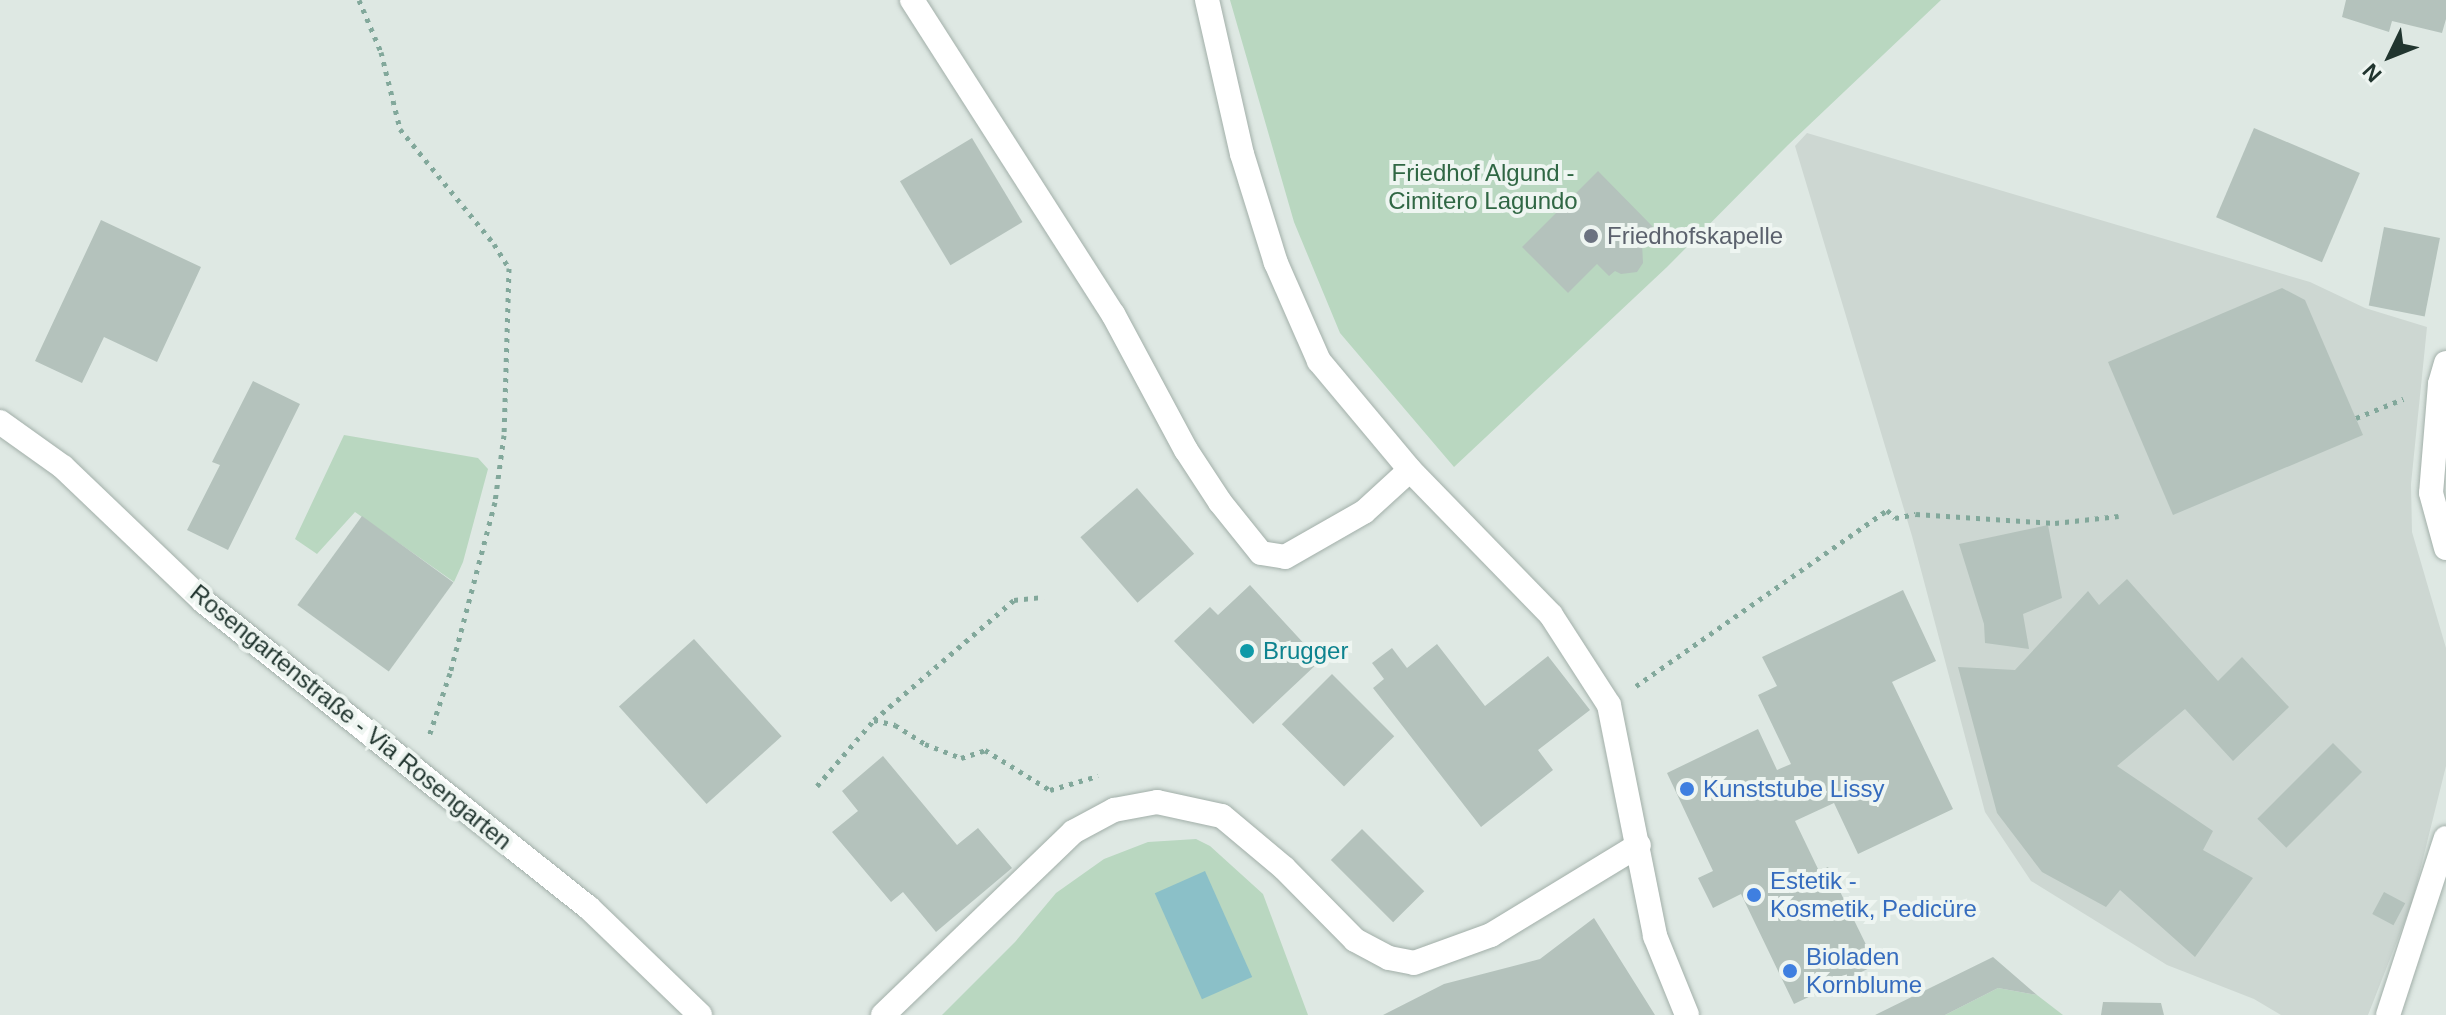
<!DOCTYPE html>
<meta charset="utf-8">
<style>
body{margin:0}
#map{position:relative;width:2446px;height:1015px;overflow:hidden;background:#dee8e3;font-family:Helvetica,sans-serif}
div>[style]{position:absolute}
.built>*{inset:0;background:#cdd7d2}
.green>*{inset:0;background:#b9d7c0}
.water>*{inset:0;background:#8bc0c8;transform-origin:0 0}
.building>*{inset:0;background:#b4c2bc;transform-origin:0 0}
.path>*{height:5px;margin-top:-2.5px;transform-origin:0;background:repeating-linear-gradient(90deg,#82a89b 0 4px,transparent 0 10px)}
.roads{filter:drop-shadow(0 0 2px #a2afa9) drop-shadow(0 0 2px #a2afa9)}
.lane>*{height:24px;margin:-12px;padding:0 12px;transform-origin:12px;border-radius:12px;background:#fff}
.street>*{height:24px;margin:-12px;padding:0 12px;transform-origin:12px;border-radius:12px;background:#fff}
.secondary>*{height:24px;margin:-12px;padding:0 12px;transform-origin:12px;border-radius:12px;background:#fff}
.dots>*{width:22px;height:22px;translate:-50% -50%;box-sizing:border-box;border:4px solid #eef5f1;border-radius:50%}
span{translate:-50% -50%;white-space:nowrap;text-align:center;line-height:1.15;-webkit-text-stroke:8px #eef5f1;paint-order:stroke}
.park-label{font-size:24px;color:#306744}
.worship-label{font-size:24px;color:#5b616d}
.left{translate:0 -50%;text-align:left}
.culture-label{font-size:24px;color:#0d838f}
.street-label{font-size:24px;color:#21352f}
.shop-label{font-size:24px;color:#366cbe}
.north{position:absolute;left:2350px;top:16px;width:80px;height:80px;-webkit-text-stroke:6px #eef5f1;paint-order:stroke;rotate:227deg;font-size:22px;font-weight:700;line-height:32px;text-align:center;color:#21352f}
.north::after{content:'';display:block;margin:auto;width:28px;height:36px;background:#21352f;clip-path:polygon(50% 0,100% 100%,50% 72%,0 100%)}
</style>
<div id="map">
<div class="built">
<i style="clip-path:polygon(1807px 133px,2310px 282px,2365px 308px,2427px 327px,2411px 484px,2412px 532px,2446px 648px,2446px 766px,2412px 903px,2368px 1015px,2281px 1015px,2254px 999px,2167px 965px,2031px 881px,1985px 812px,1912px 536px,1795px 146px)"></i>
</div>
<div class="green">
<i style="clip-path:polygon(1230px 0,1941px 0,1788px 145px,1667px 267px,1454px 467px,1340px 333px,1294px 222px)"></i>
<i style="clip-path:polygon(344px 435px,478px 458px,488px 469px,463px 562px,454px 582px,355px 512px,317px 554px,295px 539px)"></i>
<i style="clip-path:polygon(1196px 839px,1210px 846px,1263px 894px,1308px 1015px,942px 1015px,1015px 942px,1056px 893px,1104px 859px,1148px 842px)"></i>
<i style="clip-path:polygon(1998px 988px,2037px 995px,2063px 1015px,1945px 1015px)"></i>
</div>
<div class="water">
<i style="left:1205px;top:871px;width:116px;height:55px;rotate:66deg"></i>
</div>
<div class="building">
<i style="clip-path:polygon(2346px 0,2446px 0,2446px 19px,2442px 33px,2392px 21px,2389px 32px,2342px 17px)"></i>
<i style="left:2254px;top:128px;width:115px;height:97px;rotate:23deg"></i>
<i style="left:972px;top:138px;width:98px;height:84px;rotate:59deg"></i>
<i style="clip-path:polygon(1598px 171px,1656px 230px,1642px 243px,1643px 263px,1637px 272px,1621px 274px,1615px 271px,1609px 276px,1597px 264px,1568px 293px,1522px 247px)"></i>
<i style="clip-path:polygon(101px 220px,201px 267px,157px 362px,104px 337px,82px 383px,35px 361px)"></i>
<i style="left:2384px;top:227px;width:57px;height:80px;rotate:11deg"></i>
<i style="clip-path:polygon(2282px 288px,2305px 300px,2363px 435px,2173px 515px,2108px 362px)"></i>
<i style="clip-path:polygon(253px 381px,300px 404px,228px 550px,187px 530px,220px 465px,212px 462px)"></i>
<i style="left:1137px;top:488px;width:87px;height:75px;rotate:49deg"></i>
<i style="left:362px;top:516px;width:113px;height:110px;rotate:36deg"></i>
<i style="clip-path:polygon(2048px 525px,2062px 598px,2023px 614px,2029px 649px,1985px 643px,1984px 624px,1959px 544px)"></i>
<i style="clip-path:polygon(2127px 579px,2218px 681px,2242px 657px,2289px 707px,2233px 761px,2185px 709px,2117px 766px,2213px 831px,2203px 850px,2253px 878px,2195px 957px,2120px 890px,2106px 907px,2042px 872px,1997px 813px,1958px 667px,2015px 670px,2088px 591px,2099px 605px)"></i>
<i style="clip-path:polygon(1250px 585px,1320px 661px,1253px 724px,1174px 641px,1210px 607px,1218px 615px)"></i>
<i style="clip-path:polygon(1903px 590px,1936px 661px,1892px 682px,1953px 809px,1858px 854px,1834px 803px,1795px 821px,1819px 871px,1828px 867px,1876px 965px,1794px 1004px,1741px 894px,1713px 908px,1698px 878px,1713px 871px,1667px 773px,1758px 729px,1777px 770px,1791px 764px,1758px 695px,1777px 686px,1762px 657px)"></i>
<i style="left:694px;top:639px;width:131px;height:101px;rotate:48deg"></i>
<i style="clip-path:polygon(1437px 644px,1485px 706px,1548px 656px,1590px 710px,1538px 750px,1553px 770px,1481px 827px,1373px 688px,1384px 679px,1372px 663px,1392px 648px,1407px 668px)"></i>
<i style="left:1332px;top:674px;width:88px;height:71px;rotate:45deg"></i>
<i style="left:2333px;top:743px;width:41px;height:107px;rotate:45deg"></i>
<i style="clip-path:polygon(883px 756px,957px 845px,978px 828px,1012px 868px,936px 932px,903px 892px,891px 902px,832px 832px,858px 811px,842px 791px)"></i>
<i style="left:1362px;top:829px;width:88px;height:44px;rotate:45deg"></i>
<i style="left:2384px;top:892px;width:24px;height:25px;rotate:28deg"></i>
<i style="clip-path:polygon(1594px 918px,1655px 1015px,1383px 1015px,1444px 984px,1540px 959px)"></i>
<i style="clip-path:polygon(1993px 957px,2037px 995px,1998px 988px,1945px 1015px,1875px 1015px)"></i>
<i style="clip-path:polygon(2103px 1002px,2161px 1003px,2164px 1015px,2101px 1015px)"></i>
</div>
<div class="path">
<i style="left:359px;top:0;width:56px;rotate:67.1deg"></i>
<i style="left:381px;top:52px;width:79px;rotate:76.1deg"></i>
<i style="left:400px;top:129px;width:149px;rotate:50.7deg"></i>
<i style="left:494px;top:244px;width:28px;rotate:58deg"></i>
<i style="left:509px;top:268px;width:167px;rotate:91.7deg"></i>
<i style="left:504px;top:435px;width:68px;rotate:97.7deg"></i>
<i style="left:495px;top:502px;width:177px;rotate:104.7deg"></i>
<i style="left:450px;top:673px;width:66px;rotate:108.4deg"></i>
<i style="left:2356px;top:418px;width:51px;rotate:-22deg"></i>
<i style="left:1636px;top:686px;width:307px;rotate:-35deg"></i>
<i style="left:1887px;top:510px;width:11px;rotate:45deg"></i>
<i style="left:1895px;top:518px;width:21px;rotate:-11deg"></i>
<i style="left:1916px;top:514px;width:139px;rotate:3.7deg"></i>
<i style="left:2055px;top:523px;width:64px;rotate:-6.2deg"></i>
<i style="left:874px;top:720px;width:22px;rotate:13deg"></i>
<i style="left:895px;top:725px;width:36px;rotate:32deg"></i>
<i style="left:925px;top:744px;width:39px;rotate:21deg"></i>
<i style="left:961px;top:758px;width:25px;rotate:-18deg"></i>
<i style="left:985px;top:750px;width:76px;rotate:31.6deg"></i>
<i style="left:1050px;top:790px;width:50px;rotate:-16.3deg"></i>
<i style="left:817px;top:786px;width:87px;rotate:-49.2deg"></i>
<i style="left:874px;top:720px;width:184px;rotate:-40.6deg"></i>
<i style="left:1014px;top:600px;width:30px;rotate:-6deg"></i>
</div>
<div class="roads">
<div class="lane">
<i style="left:912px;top:0;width:373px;rotate:57.4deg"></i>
<i style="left:1113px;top:314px;width:154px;rotate:61.8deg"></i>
<i style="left:1186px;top:450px;width:62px;rotate:56.8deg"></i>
<i style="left:1220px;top:502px;width:65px;rotate:51.2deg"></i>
<i style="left:1261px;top:553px;width:24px;rotate:9deg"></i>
<i style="left:1285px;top:557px;width:91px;rotate:-29.7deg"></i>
<i style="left:1364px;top:512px;width:62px;rotate:-42.4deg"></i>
</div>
<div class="street">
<i style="left:2446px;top:363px;width:22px;rotate:106deg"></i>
<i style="left:2440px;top:384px;width:109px;rotate:94.7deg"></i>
<i style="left:2431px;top:493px;width:57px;rotate:74.7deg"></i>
<i style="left:0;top:422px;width:77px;rotate:35.5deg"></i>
<i style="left:63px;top:467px;width:194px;rotate:43.7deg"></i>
<i style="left:203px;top:601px;width:493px;rotate:38.5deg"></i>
<i style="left:589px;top:908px;width:154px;rotate:43.9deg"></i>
<i style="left:883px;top:1015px;width:264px;rotate:-43.9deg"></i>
<i style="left:1073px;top:832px;width:47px;rotate:-28.2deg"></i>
<i style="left:1114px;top:810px;width:44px;rotate:-10.5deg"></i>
<i style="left:1157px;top:802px;width:66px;rotate:12.2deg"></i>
<i style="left:1222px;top:816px;width:81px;rotate:40deg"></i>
<i style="left:1284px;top:868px;width:101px;rotate:45.4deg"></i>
<i style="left:1355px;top:940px;width:38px;rotate:28deg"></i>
<i style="left:1389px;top:958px;width:25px;rotate:11deg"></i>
<i style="left:1414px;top:963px;width:82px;rotate:-20deg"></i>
<i style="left:1491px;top:935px;width:173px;rotate:-31.3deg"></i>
<i style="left:2388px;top:1015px;width:186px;rotate:-71.9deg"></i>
</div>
<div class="secondary">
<i style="left:1207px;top:0;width:158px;rotate:77.2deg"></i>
<i style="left:1242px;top:154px;width:114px;rotate:72.7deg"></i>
<i style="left:1276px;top:263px;width:107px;rotate:66.3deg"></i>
<i style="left:1319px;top:361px;width:142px;rotate:50.1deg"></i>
<i style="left:1410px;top:470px;width:202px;rotate:45.8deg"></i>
<i style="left:1551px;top:615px;width:107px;rotate:57.2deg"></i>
<i style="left:1609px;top:705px;width:236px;rotate:78.7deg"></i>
<i style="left:1655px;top:936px;width:85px;rotate:67.9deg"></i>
</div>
</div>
<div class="dots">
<i style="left:1591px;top:236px;background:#6b7280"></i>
<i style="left:1247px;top:651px;background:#0f9aa8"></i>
<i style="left:1687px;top:789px;background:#3f7fe0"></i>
<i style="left:1754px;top:895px;background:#3f7fe0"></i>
<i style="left:1790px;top:971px;background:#3f7fe0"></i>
</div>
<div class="park-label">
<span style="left:1483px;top:187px">Friedhof Algund -<br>Cimitero Lagundo</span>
</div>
<div class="worship-label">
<span class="left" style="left:1607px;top:236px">Friedhofskapelle</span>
</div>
<div class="culture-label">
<span class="left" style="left:1263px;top:651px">Brugger</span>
</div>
<div class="street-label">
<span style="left:351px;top:717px;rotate:39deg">Rosengartenstraße - Via Rosengarten</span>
</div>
<div class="shop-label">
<span class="left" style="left:1703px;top:789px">Kunststube Lissy</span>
<span class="left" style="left:1770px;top:895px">Estetik -<br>Kosmetik, Pedicüre</span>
<span class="left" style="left:1806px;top:971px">Bioladen<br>Kornblume</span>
</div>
<div class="north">N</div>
</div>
